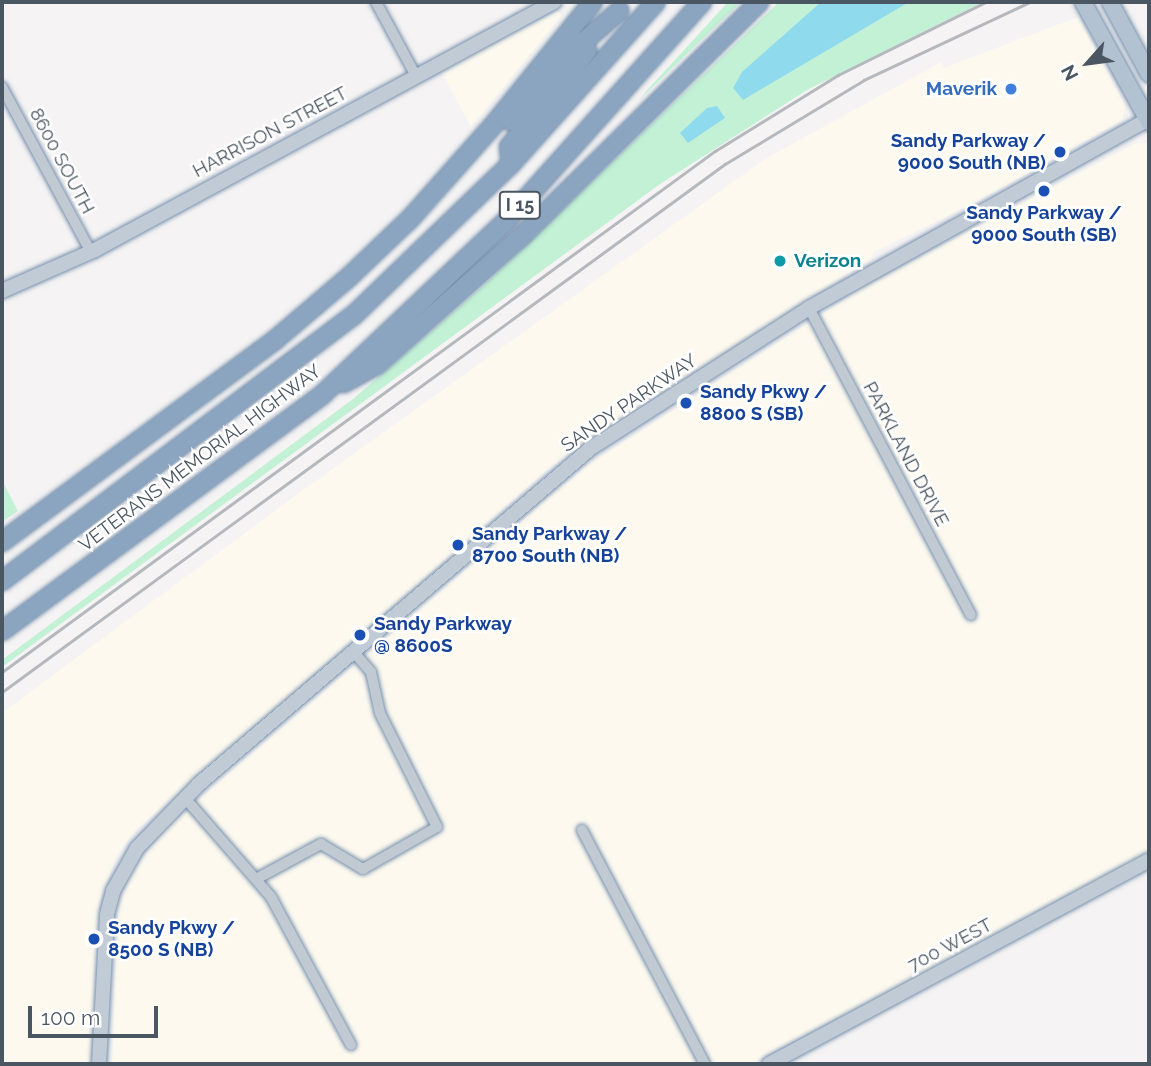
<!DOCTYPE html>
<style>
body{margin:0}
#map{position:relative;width:1151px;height:1066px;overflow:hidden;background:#f5f3f3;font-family:Raleway,sans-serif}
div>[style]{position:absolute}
.commercial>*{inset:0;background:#fdf9ef}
.green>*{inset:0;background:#c3f1d5}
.water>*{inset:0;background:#90daee}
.roads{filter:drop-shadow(0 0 2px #7690ad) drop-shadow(0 0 2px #7690ad)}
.street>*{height:10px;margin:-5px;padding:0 5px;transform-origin:5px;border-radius:5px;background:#c1cad2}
.secondary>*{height:14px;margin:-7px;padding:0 7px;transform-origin:7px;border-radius:7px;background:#c1cbd6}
.primary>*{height:16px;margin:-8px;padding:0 8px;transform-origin:8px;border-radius:8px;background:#b3c2d1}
.highway>*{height:18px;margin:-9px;padding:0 9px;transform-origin:9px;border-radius:9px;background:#8ba5c1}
.rail>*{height:2.5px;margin:-1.25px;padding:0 1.25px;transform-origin:1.25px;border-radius:1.25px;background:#b5b8bd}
.dots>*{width:19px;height:19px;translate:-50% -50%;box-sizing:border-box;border:4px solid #fff;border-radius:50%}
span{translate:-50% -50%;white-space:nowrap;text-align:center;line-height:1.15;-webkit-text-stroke:5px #fff;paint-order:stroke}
.shield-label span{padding:2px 5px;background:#fff;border:2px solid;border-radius:5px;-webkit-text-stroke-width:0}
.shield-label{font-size:18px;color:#4a5661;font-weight:700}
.shop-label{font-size:19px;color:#366cbe;font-weight:700}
.right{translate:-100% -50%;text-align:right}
.street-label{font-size:19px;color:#4a5661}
.transit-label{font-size:19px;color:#164399;font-weight:700}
.left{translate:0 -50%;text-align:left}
.culture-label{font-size:19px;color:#0d838f;font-weight:700}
.frame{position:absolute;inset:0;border:4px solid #4a5661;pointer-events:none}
.north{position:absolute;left:1053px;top:28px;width:70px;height:70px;-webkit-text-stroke:5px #fff;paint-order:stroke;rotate:242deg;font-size:19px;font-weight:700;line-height:28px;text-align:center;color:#4a5661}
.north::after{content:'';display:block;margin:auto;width:24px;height:32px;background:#4a5661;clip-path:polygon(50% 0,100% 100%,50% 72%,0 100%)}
.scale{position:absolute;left:28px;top:1006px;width:130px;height:32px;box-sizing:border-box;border:4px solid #4a5661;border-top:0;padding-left:9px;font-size:21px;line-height:24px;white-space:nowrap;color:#4a5661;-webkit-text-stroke:5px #fff;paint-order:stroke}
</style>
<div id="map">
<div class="commercial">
<i style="clip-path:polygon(558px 11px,561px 16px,471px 127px,441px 71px)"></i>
<i style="clip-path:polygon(1078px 17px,1125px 105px,1123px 120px,978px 201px,874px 252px,870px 260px,604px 429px,546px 471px,135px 831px,116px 857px,99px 905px,91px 1064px,2px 1064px,2px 713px,299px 493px,765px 159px,941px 62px,944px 68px)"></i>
<i style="clip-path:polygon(1136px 143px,1149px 143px,1149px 854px,750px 1064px,112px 1064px,118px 912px,129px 877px,166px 828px,582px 469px,864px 287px)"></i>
</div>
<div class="green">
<i style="clip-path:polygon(728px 2px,741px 2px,639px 100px,650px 87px)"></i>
<i style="clip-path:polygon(779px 2px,983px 2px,807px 90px,660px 184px,2px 667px,2px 660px,353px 399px,482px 287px)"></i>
<i style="clip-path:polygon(2px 480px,18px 511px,2px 522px)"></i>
</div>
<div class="water">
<i style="clip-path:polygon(821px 2px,909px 2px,743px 100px,733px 88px,742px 72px)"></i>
<i style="clip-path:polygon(717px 106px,725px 118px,688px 143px,680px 133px,707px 108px)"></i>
</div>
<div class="roads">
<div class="street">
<i style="left:376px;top:2px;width:84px;rotate:61.6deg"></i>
<i style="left:2px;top:87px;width:187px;rotate:61.7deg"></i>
<i style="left:809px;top:308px;width:347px;rotate:62.2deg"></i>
<i style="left:185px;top:798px;width:131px;rotate:49deg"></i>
<i style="left:271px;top:897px;width:168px;rotate:61.6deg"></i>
<i style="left:582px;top:830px;width:264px;rotate:62.3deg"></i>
<i style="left:258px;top:878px;width:72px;rotate:-28.4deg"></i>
<i style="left:321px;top:844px;width:49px;rotate:30.8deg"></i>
<i style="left:363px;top:869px;width:85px;rotate:-29.6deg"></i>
<i style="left:437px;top:827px;width:127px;rotate:-116.6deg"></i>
<i style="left:380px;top:713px;width:42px;rotate:-102.4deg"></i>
<i style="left:371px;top:672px;width:28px;rotate:-131deg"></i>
</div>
<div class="secondary">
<i style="left:2px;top:291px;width:102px;rotate:-23.8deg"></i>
<i style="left:95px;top:250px;width:522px;rotate:-28.38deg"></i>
<i style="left:99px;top:1064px;width:150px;rotate:-86.9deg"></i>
<i style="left:107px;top:914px;width:24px;rotate:-75deg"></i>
<i style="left:113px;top:891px;width:49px;rotate:-60.8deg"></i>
<i style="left:137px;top:848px;width:89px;rotate:-45.9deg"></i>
<i style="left:199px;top:784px;width:516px;rotate:-40.6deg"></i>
<i style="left:591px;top:448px;width:259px;rotate:-32.7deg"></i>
<i style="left:809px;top:308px;width:389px;rotate:-29.1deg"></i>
<i style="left:769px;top:1064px;width:431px;rotate:-28.2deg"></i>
</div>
<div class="primary">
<i style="left:1083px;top:2px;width:137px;rotate:61.2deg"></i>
<i style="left:1110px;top:2px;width:82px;rotate:61.6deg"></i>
</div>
<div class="highway">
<i style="left:511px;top:121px;width:95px;rotate:-48.4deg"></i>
<i style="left:574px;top:50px;width:60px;rotate:-40.9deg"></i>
<i style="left:511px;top:164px;width:17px;rotate:-97deg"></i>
<i style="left:509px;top:147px;width:124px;rotate:-50.9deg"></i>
<i style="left:344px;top:383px;width:38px;rotate:-29deg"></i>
<i style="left:377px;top:365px;width:194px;rotate:-41.7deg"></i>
<i style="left:522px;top:236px;width:333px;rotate:-44.6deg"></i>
<i style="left:2px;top:542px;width:340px;rotate:-36.5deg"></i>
<i style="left:275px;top:340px;width:97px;rotate:-40.4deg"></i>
<i style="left:349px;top:277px;width:84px;rotate:-43.6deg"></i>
<i style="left:410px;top:219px;width:130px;rotate:-48.4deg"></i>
<i style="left:496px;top:122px;width:154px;rotate:-51.1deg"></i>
<i style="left:2px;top:581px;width:441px;rotate:-37.1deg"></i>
<i style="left:354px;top:315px;width:218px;rotate:-43.9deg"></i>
<i style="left:511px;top:164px;width:217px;rotate:-48.2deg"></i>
<i style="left:2px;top:631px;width:399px;rotate:-36.4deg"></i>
<i style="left:323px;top:394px;width:255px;rotate:-43.4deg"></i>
<i style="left:508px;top:219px;width:291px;rotate:-48.2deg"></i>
</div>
</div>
<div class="rail">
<i style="left:2px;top:672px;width:883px;rotate:-36.16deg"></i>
<i style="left:715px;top:151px;width:145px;rotate:-31.7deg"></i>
<i style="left:838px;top:75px;width:165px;rotate:-26.3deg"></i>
<i style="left:2px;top:692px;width:895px;rotate:-36.14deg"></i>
<i style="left:725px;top:164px;width:162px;rotate:-31.1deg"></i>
<i style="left:864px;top:80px;width:183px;rotate:-25.2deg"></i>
</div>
<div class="dots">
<i style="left:1011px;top:89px;background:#3f7fe0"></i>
<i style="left:1060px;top:152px;background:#1a4fb4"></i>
<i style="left:1044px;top:191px;background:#1a4fb4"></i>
<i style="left:780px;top:261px;background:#0f9aa8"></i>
<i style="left:686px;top:403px;background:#1a4fb4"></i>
<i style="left:458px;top:545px;background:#1a4fb4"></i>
<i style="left:360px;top:635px;background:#1a4fb4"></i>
<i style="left:94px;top:939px;background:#1a4fb4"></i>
</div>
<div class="shield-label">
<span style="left:520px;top:205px">I 15</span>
</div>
<div class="shop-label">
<span class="right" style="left:997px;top:89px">Maverik</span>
</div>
<div class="street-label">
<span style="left:270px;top:132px;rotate:-28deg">HARRISON STREET</span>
<span style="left:62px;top:161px;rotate:62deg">8600 SOUTH</span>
<span style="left:629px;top:403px;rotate:-34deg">SANDY PARKWAY</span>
<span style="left:906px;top:454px;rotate:62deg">PARKLAND DRIVE</span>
<span style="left:200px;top:458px;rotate:-37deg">VETERANS MEMORIAL HIGHWAY</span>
<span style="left:950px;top:945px;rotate:-28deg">700 WEST</span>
</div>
<div class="transit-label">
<span class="right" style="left:1046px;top:152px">Sandy Parkway /<br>9000 South (NB)</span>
<span style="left:1044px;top:224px">Sandy Parkway /<br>9000 South (SB)</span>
<span class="left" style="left:700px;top:403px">Sandy Pkwy /<br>8800 S (SB)</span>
<span class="left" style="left:472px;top:545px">Sandy Parkway /<br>8700 South (NB)</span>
<span class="left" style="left:374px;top:635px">Sandy Parkway<br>@ 8600S</span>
<span class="left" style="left:108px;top:939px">Sandy Pkwy /<br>8500 S (NB)</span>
</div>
<div class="culture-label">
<span class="left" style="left:794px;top:261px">Verizon</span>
</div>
<div class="frame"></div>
<div class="north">N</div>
<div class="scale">100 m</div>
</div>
